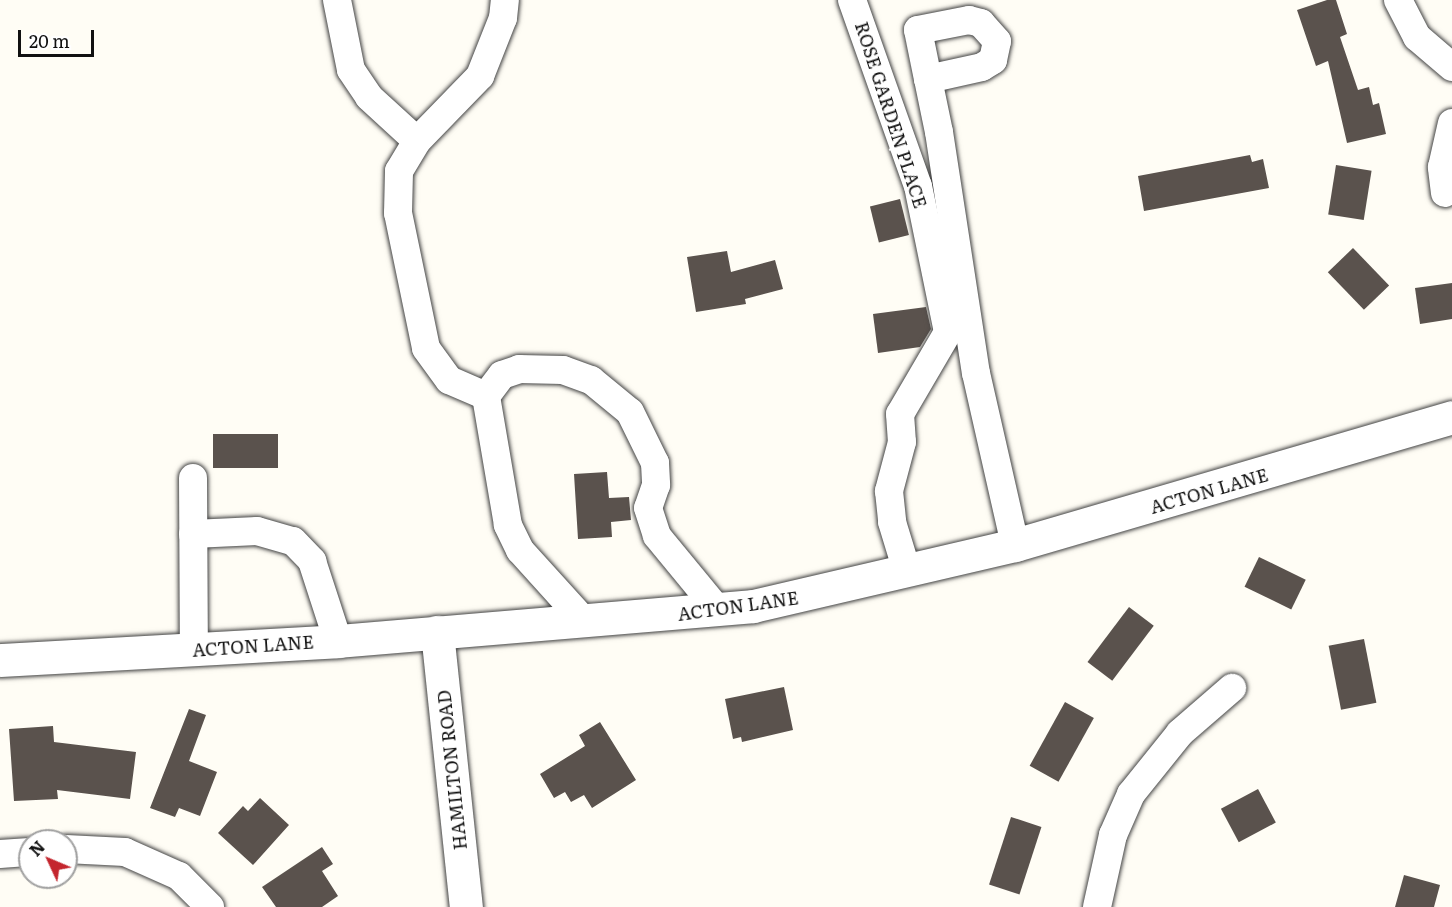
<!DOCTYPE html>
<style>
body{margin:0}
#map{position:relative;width:1452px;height:907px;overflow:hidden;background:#fffdf5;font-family:Literata,serif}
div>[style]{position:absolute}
.building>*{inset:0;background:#5a524d;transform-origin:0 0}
.roads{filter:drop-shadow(0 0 2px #444) drop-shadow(0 0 2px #444)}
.minor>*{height:28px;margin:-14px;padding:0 14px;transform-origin:14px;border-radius:14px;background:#fff}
.tertiary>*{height:33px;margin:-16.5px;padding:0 16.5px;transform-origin:16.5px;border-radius:16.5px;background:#fff}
span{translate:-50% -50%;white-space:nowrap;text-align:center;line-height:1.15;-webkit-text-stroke:6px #fff;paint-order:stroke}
.street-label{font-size:18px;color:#111}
.north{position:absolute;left:18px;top:829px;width:60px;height:60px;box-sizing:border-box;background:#fff;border:2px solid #a0a0a0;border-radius:50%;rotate:314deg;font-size:16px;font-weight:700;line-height:24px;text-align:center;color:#111}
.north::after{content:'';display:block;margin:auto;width:21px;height:27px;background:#c4262e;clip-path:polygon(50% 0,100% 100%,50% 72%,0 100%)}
.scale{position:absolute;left:18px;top:30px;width:76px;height:27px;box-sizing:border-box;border:3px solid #111;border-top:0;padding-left:8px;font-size:18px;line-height:21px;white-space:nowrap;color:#111;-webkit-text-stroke:4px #fff;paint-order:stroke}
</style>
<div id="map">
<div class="building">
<i style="clip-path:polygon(1327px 0,1336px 0,1347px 34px,1340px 37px,1358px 90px,1369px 87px,1373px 105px,1379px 103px,1386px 134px,1347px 143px,1328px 61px,1316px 66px,1297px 10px)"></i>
<i style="clip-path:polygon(1250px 155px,1252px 162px,1263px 159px,1269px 188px,1144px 211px,1138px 176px)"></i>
<i style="left:1336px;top:165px;width:36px;height:50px;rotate:9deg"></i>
<i style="left:900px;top:199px;width:37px;height:31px;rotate:76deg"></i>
<i style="left:1353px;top:248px;width:52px;height:35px;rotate:46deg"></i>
<i style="clip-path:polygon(727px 251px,731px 272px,775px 260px,783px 289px,745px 299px,746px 304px,696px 312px,687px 257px)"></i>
<i style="clip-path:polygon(1452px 283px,1452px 319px,1420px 324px,1415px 288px)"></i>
<i style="clip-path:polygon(926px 307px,931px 329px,920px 347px,878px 353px,873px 314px)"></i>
<i style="left:278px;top:434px;width:34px;height:65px;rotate:90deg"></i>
<i style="clip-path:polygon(607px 472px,609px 498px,629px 497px,631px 520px,611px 522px,612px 537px,578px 539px,574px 474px)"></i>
<i style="left:1259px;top:557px;width:52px;height:33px;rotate:26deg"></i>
<i style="left:1129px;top:607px;width:31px;height:69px;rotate:37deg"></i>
<i style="left:1364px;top:639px;width:65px;height:36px;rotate:79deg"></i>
<i style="clip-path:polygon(784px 687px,793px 730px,742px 742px,741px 737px,733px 739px,725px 699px)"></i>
<i style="left:1065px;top:702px;width:33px;height:73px;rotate:29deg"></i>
<i style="clip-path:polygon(189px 709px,206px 715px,189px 761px,217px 772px,200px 816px,179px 808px,175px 817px,150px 808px)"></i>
<i style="clip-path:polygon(600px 722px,636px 780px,592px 808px,584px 795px,571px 802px,565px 792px,554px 798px,540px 774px,585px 746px,579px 735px)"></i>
<i style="clip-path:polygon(53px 726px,54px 742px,136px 752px,130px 799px,57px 790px,58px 799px,14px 801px,9px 729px)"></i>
<i style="left:1258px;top:789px;width:38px;height:42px;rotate:62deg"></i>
<i style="clip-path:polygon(260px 798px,289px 825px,253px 865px,218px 833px,243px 806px,248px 811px)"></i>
<i style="left:1011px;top:817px;width:32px;height:71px;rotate:18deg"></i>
<i style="clip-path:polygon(322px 847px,333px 864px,322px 871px,338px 896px,322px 907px,276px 907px,262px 887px)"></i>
<i style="clip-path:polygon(1404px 875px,1440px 885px,1434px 907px,1395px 907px)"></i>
</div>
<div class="roads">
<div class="minor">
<i style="left:337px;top:0;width:71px;rotate:78.7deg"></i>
<i style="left:351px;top:70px;width:32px;rotate:56deg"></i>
<i style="left:369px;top:97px;width:65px;rotate:42.5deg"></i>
<i style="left:852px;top:0;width:197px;rotate:70.5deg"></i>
<i style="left:918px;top:186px;width:149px;rotate:78.4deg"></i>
<i style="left:948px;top:332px;width:95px;rotate:120.3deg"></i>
<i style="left:900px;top:414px;width:28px;rotate:86deg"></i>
<i style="left:902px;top:442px;width:51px;rotate:104.9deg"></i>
<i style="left:889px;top:491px;width:31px;rotate:84deg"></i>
<i style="left:892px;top:522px;width:51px;rotate:73deg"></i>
<i style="left:1398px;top:0;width:42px;rotate:62.8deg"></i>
<i style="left:1417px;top:37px;width:46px;rotate:40.6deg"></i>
<i style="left:928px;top:79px;width:55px;rotate:-12.5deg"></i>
<i style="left:982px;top:67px;width:13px;rotate:-32deg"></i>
<i style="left:993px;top:60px;width:19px;rotate:-78deg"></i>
<i style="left:997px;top:41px;width:24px;rotate:-132deg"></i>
<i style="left:981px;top:23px;width:12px;rotate:-166deg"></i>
<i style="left:969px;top:20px;width:52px;rotate:168.9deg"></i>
<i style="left:918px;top:30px;width:50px;rotate:78.5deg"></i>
<i style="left:928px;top:79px;width:54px;rotate:78.3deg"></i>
<i style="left:939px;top:132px;width:244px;rotate:81.3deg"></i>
<i style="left:976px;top:373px;width:176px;rotate:77.2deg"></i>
<i style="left:1445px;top:193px;width:26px;rotate:-97deg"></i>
<i style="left:1442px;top:167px;width:45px;rotate:-77.2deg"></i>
<i style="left:486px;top:396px;width:40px;rotate:-156.6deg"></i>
<i style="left:449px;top:380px;width:39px;rotate:-126deg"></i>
<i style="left:426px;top:348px;width:138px;rotate:-101.7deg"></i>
<i style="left:398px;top:213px;width:42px;rotate:-88.6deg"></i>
<i style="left:399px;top:171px;width:35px;rotate:-59deg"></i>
<i style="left:417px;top:141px;width:91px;rotate:-45.9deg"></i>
<i style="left:480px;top:76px;width:62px;rotate:-68.4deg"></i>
<i style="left:503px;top:18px;width:18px;rotate:-84deg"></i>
<i style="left:193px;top:478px;width:172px;rotate:89.7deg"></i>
<i style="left:193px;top:534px;width:64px;rotate:-2.7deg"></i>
<i style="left:257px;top:531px;width:37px;rotate:16deg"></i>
<i style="left:293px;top:541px;width:28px;rotate:46deg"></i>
<i style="left:312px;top:561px;width:84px;rotate:72deg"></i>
<i style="left:585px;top:622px;width:97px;rotate:-132.1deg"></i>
<i style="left:520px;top:550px;width:28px;rotate:-116deg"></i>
<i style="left:508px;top:525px;width:131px;rotate:-99.7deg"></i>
<i style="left:486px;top:396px;width:26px;rotate:-53deg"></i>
<i style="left:502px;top:375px;width:18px;rotate:-19deg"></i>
<i style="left:519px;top:369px;width:44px;rotate:1.3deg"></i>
<i style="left:563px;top:370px;width:30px;rotate:20deg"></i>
<i style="left:591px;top:380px;width:50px;rotate:39.4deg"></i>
<i style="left:630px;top:412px;width:57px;rotate:63.9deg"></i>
<i style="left:655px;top:463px;width:22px;rotate:87deg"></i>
<i style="left:656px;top:485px;width:24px;rotate:109deg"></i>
<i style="left:648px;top:508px;width:29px;rotate:72deg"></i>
<i style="left:657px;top:536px;width:96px;rotate:50.5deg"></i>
<i style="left:66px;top:849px;width:59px;rotate:2.9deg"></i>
<i style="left:125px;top:852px;width:59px;rotate:24deg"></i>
<i style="left:179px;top:876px;width:44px;rotate:45deg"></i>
<i style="left:0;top:854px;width:30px;rotate:-4deg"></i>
<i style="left:1097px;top:907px;width:74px;rotate:-77.5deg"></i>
<i style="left:1113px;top:835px;width:45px;rotate:-66.3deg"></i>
<i style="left:1131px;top:794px;width:78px;rotate:-51.2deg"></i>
<i style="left:1180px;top:733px;width:69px;rotate:-40.9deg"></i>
</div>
<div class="tertiary">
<i style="left:437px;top:632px;width:277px;rotate:84deg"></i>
<i style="left:0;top:660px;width:339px;rotate:-3.2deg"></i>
<i style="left:338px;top:641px;width:416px;rotate:-4.8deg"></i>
<i style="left:753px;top:606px;width:269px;rotate:-13.1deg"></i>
<i style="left:1015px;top:545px;width:455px;rotate:-16.3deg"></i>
</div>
</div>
<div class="street-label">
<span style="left:891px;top:115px;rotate:72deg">ROSE GARDEN PLACE</span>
<span style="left:1209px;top:491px;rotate:-16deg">ACTON LANE</span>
<span style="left:738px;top:606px;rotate:-8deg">ACTON LANE</span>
<span style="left:253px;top:646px;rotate:-4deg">ACTON LANE</span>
<span style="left:452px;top:770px;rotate:-96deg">HAMILTON ROAD</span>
</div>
<div class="north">N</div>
<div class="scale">20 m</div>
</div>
